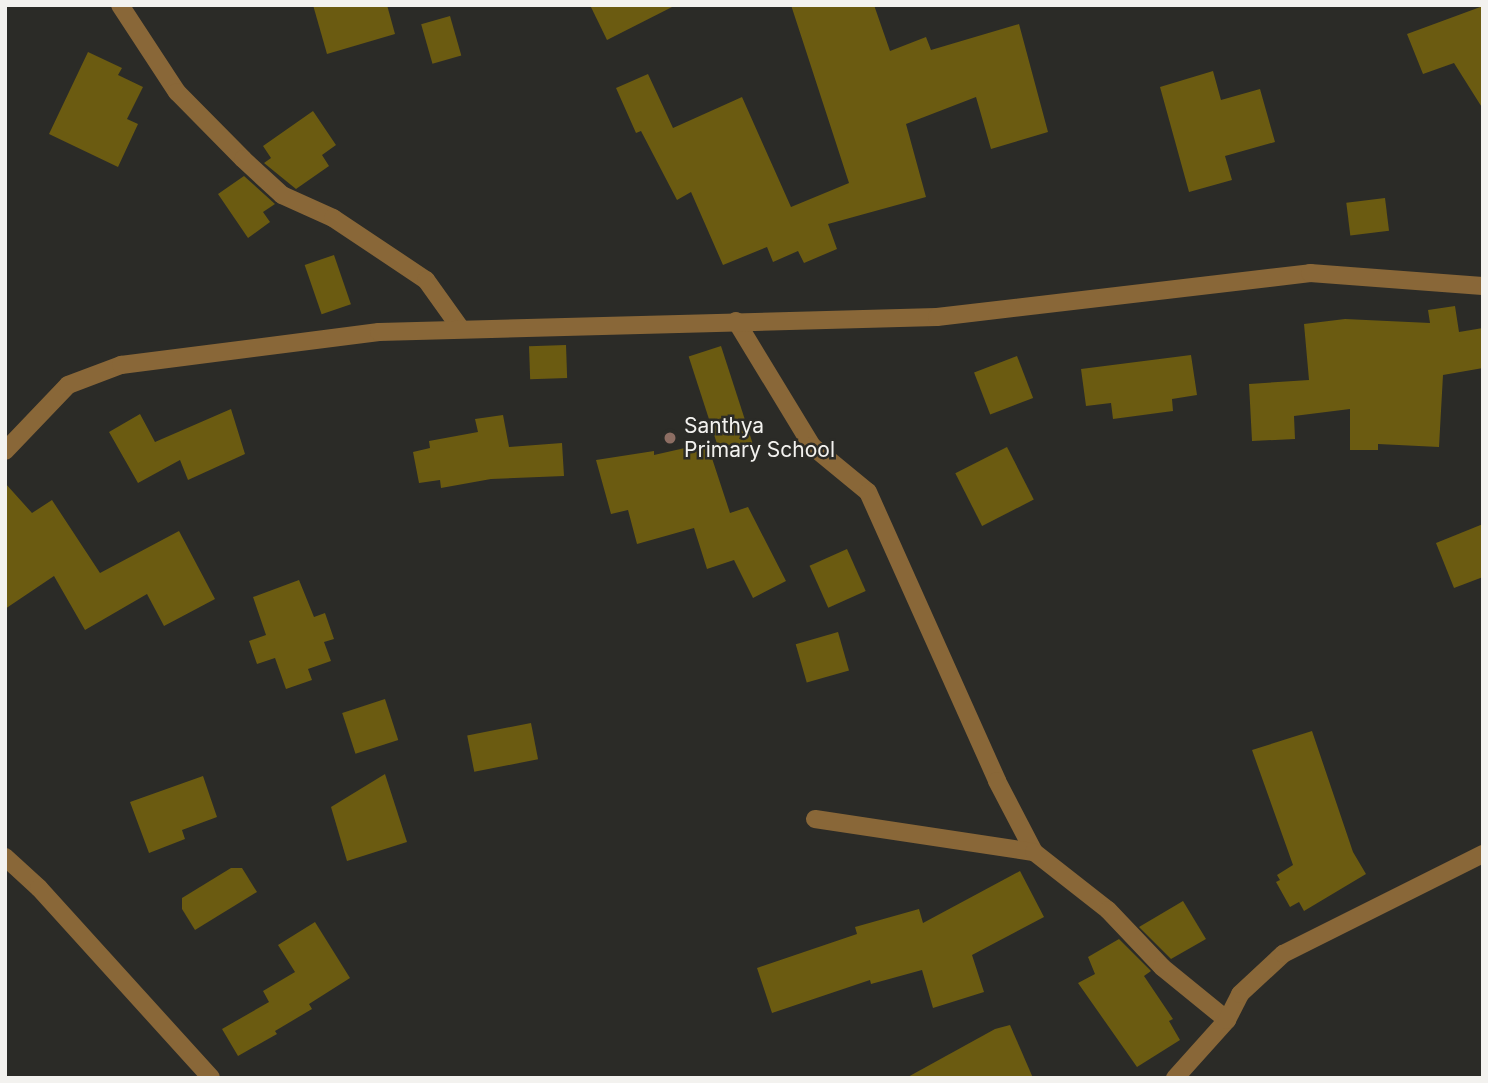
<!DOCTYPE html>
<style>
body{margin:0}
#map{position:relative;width:1488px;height:1083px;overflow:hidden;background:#2b2b27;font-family:Inter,sans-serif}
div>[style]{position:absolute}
.building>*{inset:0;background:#6b5b11;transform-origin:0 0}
.minor>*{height:18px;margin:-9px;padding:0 9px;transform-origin:9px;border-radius:9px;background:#896738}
.dots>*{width:19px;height:19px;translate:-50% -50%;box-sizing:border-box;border:4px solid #2b2b27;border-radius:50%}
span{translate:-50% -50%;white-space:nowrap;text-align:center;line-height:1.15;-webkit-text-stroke:5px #2b2b27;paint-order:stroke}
.poi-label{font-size:21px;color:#f3f2ef}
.left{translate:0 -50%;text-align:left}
.frame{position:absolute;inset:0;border:7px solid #f3f2ef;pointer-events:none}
</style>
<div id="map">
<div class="building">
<i style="clip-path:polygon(313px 5px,387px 5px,395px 34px,327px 54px)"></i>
<i style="clip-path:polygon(590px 5px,676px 5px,607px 40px)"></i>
<i style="clip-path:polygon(791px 5px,874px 5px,890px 51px,926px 37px,931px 50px,1019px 24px,1048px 132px,991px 149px,976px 97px,906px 124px,926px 197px,828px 224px,837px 249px,804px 263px,798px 251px,773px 262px,767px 247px,723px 265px,691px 192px,677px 200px,641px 131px,636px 133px,616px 88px,648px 74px,673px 128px,742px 97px,791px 207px,849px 183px)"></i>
<i style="clip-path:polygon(1483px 6px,1483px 109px,1454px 63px,1423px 74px,1407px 34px)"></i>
<i style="left:450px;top:16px;width:41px;height:30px;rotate:74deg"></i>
<i style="clip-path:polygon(88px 52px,122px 68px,118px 75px,143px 87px,127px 119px,138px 124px,118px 167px,49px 134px)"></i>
<i style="clip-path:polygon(1213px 71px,1221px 100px,1260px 89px,1275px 142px,1225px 156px,1232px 180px,1189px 192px,1160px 87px)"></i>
<i style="clip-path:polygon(313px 111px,336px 145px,322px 155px,329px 166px,296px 189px,264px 163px,271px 158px,263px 146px)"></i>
<i style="clip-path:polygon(244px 176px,275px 204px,263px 212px,270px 222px,248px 238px,218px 194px)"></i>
<i style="left:1385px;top:198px;width:33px;height:39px;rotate:83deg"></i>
<i style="left:334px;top:255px;width:52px;height:31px;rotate:71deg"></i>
<i style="clip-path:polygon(1455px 306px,1459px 332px,1483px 328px,1483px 368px,1443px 375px,1439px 447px,1378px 444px,1378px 450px,1350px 450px,1350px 409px,1294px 416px,1295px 439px,1252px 441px,1249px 384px,1309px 380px,1304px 324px,1345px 319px,1430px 323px,1428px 310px)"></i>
<i style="left:566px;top:345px;width:33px;height:37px;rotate:88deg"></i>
<i style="left:721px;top:346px;width:104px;height:34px;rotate:72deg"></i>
<i style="clip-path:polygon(1191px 355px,1197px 395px,1172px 399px,1173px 411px,1113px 419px,1111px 403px,1086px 406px,1081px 369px)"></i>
<i style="left:1017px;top:356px;width:45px;height:46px;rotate:69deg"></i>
<i style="clip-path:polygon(231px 409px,245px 454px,188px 480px,180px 460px,138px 483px,109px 432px,140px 414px,155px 442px)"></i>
<i style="clip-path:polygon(503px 415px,509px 447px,562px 443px,564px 476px,491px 479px,441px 488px,440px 480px,419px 483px,413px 452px,430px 448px,429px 441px,478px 432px,475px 419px)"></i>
<i style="clip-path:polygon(707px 443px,730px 513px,748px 507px,786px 581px,753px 598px,734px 560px,707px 569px,694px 528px,637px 544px,628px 510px,611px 514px,596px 460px,654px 451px,654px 455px)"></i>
<i style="left:1007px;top:447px;width:59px;height:58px;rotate:63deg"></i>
<i style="clip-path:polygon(5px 483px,32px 513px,52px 500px,100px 573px,179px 531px,215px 599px,164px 626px,147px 594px,85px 630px,54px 576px,5px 609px)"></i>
<i style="clip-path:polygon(1483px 524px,1483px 577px,1454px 588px,1436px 543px)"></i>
<i style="left:847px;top:549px;width:46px;height:41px;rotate:66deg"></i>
<i style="clip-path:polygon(299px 580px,314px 617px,325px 613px,334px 639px,324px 642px,331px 661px,308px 669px,312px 680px,286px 689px,275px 658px,257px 664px,249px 641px,266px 635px,253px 597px)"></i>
<i style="left:838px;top:632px;width:40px;height:44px;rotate:74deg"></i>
<i style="left:385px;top:699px;width:43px;height:45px;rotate:72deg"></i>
<i style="left:531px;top:723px;width:37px;height:65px;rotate:79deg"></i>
<i style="clip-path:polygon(1312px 731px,1353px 852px,1366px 874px,1304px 911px,1299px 902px,1290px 907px,1276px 882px,1280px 880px,1277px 875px,1293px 865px,1252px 750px)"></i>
<i style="clip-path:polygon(385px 774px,407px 842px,347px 861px,331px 807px)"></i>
<i style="clip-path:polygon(203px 776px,217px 817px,182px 830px,185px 839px,149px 853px,130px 802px)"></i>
<i style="clip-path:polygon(231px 868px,242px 868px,257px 892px,195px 930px,182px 909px,182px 898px)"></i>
<i style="clip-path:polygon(1020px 871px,1044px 917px,972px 955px,984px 992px,933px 1008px,922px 970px,871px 984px,870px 980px,772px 1013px,757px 968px,857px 934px,855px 927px,919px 909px,923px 923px)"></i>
<i style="clip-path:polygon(1183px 901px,1206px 939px,1171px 959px,1139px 927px)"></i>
<i style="clip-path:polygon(315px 922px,350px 978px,309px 1004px,312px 1009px,275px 1031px,277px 1034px,238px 1056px,222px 1029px,269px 1002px,263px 991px,295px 972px,278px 945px)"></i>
<i style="clip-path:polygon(1119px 939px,1151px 971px,1144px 976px,1173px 1019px,1169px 1021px,1180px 1040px,1137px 1067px,1078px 983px,1095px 974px,1088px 957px)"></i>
<i style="clip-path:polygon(1010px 1025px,1033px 1078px,906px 1078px,995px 1029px)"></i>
</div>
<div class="minor">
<i style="left:120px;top:5px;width:104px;rotate:56.8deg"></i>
<i style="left:177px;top:92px;width:94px;rotate:45.4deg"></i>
<i style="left:243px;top:159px;width:53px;rotate:42.7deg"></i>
<i style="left:282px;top:195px;width:56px;rotate:24.3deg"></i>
<i style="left:333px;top:218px;width:112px;rotate:33.7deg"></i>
<i style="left:426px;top:280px;width:60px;rotate:54.5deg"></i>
<i style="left:736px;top:321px;width:146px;rotate:58.7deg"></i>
<i style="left:812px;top:446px;width:72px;rotate:39.4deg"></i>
<i style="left:868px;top:492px;width:316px;rotate:65.9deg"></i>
<i style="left:997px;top:781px;width:80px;rotate:62.5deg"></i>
<i style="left:5px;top:451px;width:91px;rotate:-46.3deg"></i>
<i style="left:68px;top:385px;width:57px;rotate:-20.7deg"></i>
<i style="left:121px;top:365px;width:260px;rotate:-7.3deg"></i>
<i style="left:379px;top:332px;width:558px;rotate:-1.54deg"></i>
<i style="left:937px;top:317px;width:376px;rotate:-6.7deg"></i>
<i style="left:1310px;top:273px;width:173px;rotate:4.3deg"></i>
<i style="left:815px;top:819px;width:221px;rotate:8.6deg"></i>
<i style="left:1034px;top:852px;width:94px;rotate:38.1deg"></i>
<i style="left:1108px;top:910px;width:79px;rotate:46.5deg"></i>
<i style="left:1162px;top:967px;width:84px;rotate:39.2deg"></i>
<i style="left:5px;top:857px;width:46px;rotate:42.4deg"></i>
<i style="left:39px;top:888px;width:256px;rotate:47.8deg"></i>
<i style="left:1175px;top:1078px;width:78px;rotate:-48.1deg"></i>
<i style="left:1227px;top:1020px;width:29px;rotate:-63deg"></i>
<i style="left:1240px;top:994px;width:59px;rotate:-42.9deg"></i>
<i style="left:1283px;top:954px;width:224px;rotate:-26.6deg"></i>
</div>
<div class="dots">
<i style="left:670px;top:438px;background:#8d6e63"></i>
</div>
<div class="poi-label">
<span class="left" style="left:684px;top:438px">Santhya<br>Primary School</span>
</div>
<div class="frame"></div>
</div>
